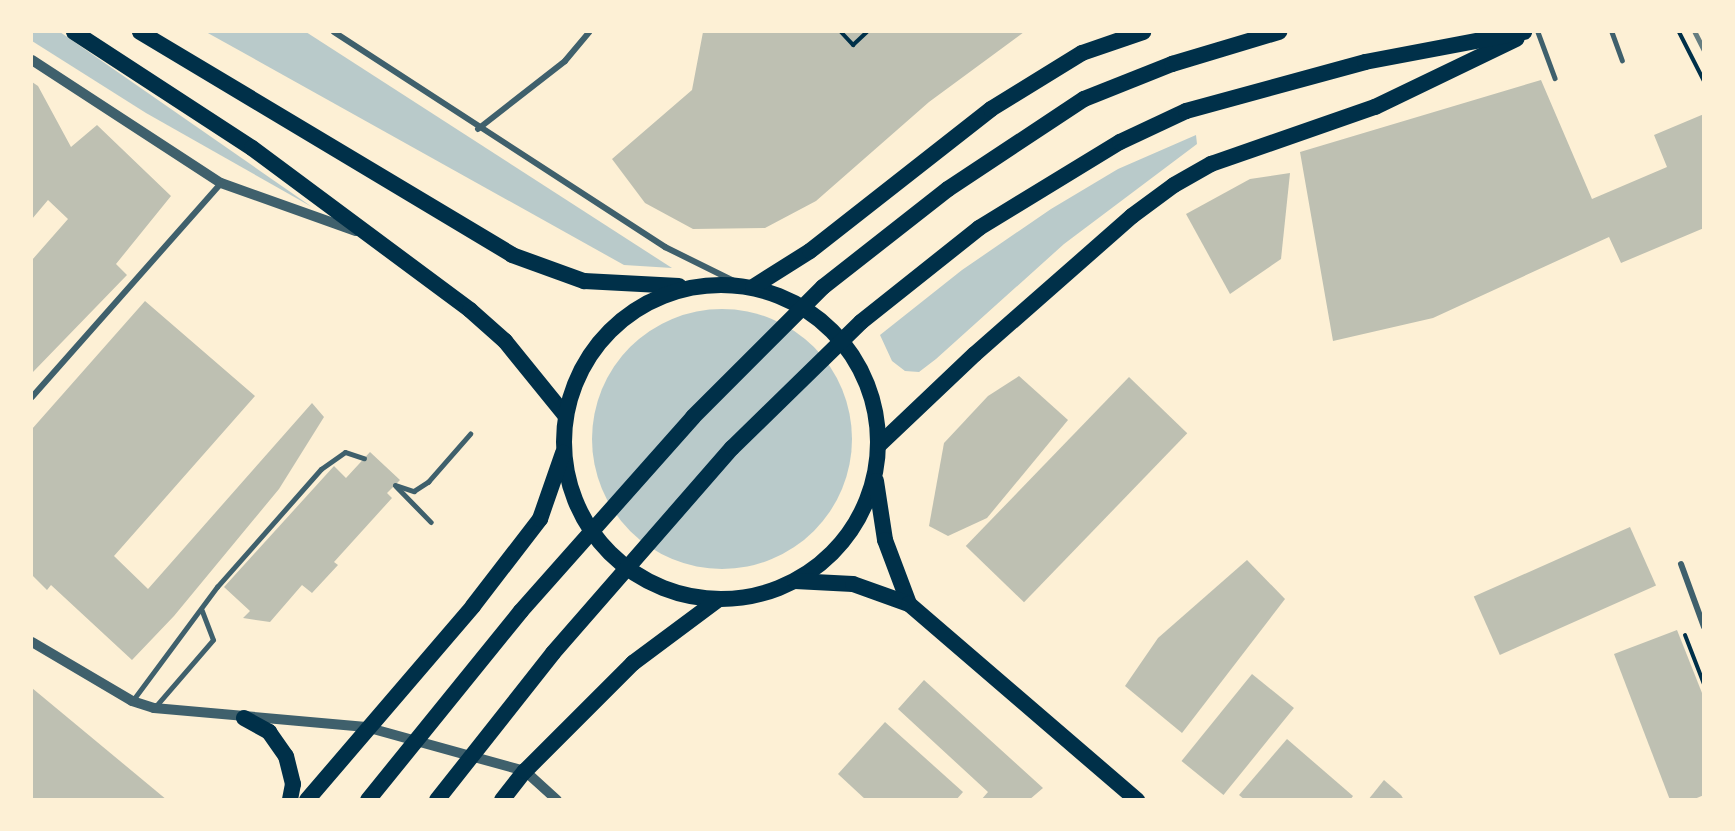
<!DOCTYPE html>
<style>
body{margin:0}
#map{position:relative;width:1735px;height:831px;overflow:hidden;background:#fdf0d5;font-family:Signika,sans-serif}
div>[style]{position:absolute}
.green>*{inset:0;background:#b9caca}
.round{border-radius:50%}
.building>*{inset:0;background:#bec0b2;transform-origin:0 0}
.path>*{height:4px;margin:-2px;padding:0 2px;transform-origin:2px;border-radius:2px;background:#003049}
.service>*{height:4.5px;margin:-2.25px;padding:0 2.25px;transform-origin:2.25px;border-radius:2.25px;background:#3f606c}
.minor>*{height:6px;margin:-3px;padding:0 3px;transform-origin:3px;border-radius:3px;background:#3f606c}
.tertiary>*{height:10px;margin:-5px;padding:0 5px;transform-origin:5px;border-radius:5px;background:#3f606c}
.trunk>*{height:16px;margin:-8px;padding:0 8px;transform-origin:8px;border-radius:8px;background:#003049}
.trunk>.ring{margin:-8px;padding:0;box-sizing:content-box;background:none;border:16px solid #003049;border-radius:50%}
.rail>*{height:4.5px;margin:-2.25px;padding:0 2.25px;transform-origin:2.25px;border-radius:2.25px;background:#657d81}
span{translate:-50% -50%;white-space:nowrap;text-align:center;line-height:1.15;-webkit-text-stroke:4.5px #fdf0d5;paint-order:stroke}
.frame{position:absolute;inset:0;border:33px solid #fdf0d5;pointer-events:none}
</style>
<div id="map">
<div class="green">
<i style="clip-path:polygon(32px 32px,60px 32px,312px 207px,146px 113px,32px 41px)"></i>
<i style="clip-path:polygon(206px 32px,306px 32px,672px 268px,624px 265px)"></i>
<i style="clip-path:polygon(1196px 135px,1197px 144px,1064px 244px,936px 359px,919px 372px,905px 371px,892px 361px,880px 335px,962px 270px,1051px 209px,1118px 169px)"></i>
<i class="round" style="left:592px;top:309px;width:260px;height:260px"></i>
</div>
<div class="building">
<i style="clip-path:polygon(703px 32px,1024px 32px,929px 102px,816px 201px,765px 228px,693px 229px,645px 203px,612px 159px,692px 90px)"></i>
<i style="clip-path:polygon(1541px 80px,1592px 199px,1667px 167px,1654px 135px,1704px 114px,1704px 228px,1621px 263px,1609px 237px,1433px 318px,1333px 341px,1300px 152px)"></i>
<i style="clip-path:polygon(32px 82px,38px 86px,71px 147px,97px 125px,171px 196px,116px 264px,127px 275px,32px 373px,32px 260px,68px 219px,48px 200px,32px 219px)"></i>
<i style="clip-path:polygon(1290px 173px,1281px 259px,1230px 294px,1186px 214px,1250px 179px)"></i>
<i style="clip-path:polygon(145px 301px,255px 396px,114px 556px,148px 589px,312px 403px,324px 417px,279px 489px,174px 616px,132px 660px,51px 585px,47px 590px,32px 575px,32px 429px)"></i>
<i style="clip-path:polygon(1019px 376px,1068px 420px,987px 518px,948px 536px,929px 526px,944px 443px,988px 396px)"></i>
<i style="left:1129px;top:377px;width:81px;height:235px;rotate:44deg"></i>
<i style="clip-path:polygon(370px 452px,400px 480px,387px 493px,392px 498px,334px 562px,338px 565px,312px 593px,302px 585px,270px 622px,243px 618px,250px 611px,224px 587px,334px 466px,346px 478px)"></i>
<i style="left:1630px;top:527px;width:64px;height:171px;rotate:66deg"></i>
<i style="clip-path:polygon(1247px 560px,1285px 599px,1182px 733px,1125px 686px,1158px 638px)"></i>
<i style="clip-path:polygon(1677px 630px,1704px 698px,1704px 795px,1692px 800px,1670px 800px,1614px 654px)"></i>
<i style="left:1252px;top:674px;width:54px;height:112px;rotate:39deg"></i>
<i style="clip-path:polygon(924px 680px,1043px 788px,1029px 800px,981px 800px,988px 792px,898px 709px)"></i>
<i style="clip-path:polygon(32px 688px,167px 800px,32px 800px)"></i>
<i style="clip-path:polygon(885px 722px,963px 792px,956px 800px,866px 800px,838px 774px)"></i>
<i style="clip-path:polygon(1287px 739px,1353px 796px,1350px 800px,1245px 800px,1239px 795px)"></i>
<i style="clip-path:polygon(1384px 780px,1401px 795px,1404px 800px,1368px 800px)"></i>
</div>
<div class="path">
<i style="left:841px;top:32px;width:18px;rotate:47deg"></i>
<i style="left:853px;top:45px;width:19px;rotate:-43deg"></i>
<i style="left:1679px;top:32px;width:55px;rotate:63deg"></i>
<i style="left:1685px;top:635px;width:53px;rotate:68.8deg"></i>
</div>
<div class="service">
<i style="left:1538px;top:32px;width:49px;rotate:69.7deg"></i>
<i style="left:1612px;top:32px;width:30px;rotate:70deg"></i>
<i style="left:395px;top:485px;width:20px;rotate:18deg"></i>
<i style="left:414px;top:491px;width:17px;rotate:-33deg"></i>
<i style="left:428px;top:482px;width:64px;rotate:-48.8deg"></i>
<i style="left:396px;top:486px;width:50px;rotate:45.8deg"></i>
<i style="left:133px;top:700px;width:141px;rotate:-53.4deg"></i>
<i style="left:217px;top:587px;width:157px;rotate:-48.6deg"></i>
<i style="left:321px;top:469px;width:29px;rotate:-35deg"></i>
<i style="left:345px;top:452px;width:20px;rotate:18deg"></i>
<i style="left:156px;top:706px;width:87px;rotate:-49.2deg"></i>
<i style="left:213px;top:640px;width:31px;rotate:-111deg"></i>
</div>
<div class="minor">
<i style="left:334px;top:32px;width:395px;rotate:33deg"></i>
<i style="left:665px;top:247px;width:88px;rotate:26.3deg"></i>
<i style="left:478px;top:129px;width:110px;rotate:-38deg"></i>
<i style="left:565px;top:61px;width:38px;rotate:-50deg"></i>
<i style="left:32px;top:397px;width:286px;rotate:-48.5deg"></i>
<i style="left:1681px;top:564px;width:67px;rotate:69.9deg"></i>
</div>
<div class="tertiary">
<i style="left:32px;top:60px;width:225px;rotate:33.1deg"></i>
<i style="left:221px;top:183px;width:143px;rotate:19.6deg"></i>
<i style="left:32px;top:642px;width:116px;rotate:30.5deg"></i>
<i style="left:132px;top:701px;width:23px;rotate:18deg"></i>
<i style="left:154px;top:708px;width:213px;rotate:5.1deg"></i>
<i style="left:366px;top:727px;width:165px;rotate:15.5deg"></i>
<i style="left:525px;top:771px;width:43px;rotate:42.2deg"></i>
</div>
<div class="trunk">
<i style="left:74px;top:32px;width:212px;rotate:33.1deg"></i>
<i style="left:252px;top:148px;width:272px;rotate:36.6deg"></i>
<i style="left:470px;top:310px;width:47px;rotate:41.5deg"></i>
<i style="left:505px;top:341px;width:95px;rotate:51deg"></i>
<i style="left:140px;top:32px;width:434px;rotate:30.9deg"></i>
<i style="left:512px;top:255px;width:77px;rotate:19.9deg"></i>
<i style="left:584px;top:281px;width:95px;rotate:3deg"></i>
<i class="ring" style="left:564px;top:285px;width:298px;height:298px"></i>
<i style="left:753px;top:287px;width:67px;rotate:-32.3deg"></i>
<i style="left:810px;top:251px;width:230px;rotate:-38.1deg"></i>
<i style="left:991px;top:109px;width:107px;rotate:-31.6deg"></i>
<i style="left:1082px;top:53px;width:65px;rotate:-19deg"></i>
<i style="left:879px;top:445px;width:132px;rotate:-43.5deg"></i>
<i style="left:975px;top:354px;width:209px;rotate:-41.3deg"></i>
<i style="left:1132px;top:216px;width:52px;rotate:-36.4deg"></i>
<i style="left:1174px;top:185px;width:43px;rotate:-29.6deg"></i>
<i style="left:1211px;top:164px;width:174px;rotate:-19.2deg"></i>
<i style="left:1375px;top:107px;width:157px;rotate:-25.7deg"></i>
<i style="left:876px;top:481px;width:60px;rotate:81.3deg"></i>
<i style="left:885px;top:540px;width:68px;rotate:69.4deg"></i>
<i style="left:795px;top:581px;width:58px;rotate:3deg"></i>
<i style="left:853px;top:584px;width:59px;rotate:19.7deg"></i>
<i style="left:909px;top:604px;width:301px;rotate:40.7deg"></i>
<i style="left:244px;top:718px;width:29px;rotate:29deg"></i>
<i style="left:269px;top:732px;width:29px;rotate:55deg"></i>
<i style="left:286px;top:756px;width:29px;rotate:76deg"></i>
<i style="left:293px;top:784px;width:16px;rotate:101deg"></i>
<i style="left:307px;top:800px;width:255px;rotate:-49.4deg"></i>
<i style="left:473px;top:606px;width:110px;rotate:-52.4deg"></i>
<i style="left:540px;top:519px;width:70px;rotate:-70.8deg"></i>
<i style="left:368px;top:800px;width:243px;rotate:-51deg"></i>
<i style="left:521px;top:611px;width:259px;rotate:-48.4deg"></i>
<i style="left:693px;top:417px;width:184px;rotate:-45deg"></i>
<i style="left:823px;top:287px;width:159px;rotate:-38.1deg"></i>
<i style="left:948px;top:189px;width:163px;rotate:-33.5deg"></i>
<i style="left:1084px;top:99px;width:95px;rotate:-21.7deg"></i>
<i style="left:1172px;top:64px;width:112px;rotate:-16.7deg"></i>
<i style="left:437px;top:800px;width:187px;rotate:-51.7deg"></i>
<i style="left:553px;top:653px;width:272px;rotate:-48.9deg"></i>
<i style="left:732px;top:448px;width:180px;rotate:-44.3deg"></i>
<i style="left:861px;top:322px;width:151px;rotate:-38.5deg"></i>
<i style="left:979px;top:228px;width:165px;rotate:-31.4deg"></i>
<i style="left:1120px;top:142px;width:73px;rotate:-25.2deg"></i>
<i style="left:1186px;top:111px;width:186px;rotate:-15.3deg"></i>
<i style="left:1365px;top:62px;width:162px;rotate:-10.7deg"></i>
<i style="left:502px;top:800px;width:37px;rotate:-52deg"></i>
<i style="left:525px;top:771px;width:153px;rotate:-45deg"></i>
<i style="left:633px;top:663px;width:107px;rotate:-36.7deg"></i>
</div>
<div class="rail">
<i style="left:1695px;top:32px;width:20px;rotate:63deg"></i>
</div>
<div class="frame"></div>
</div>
